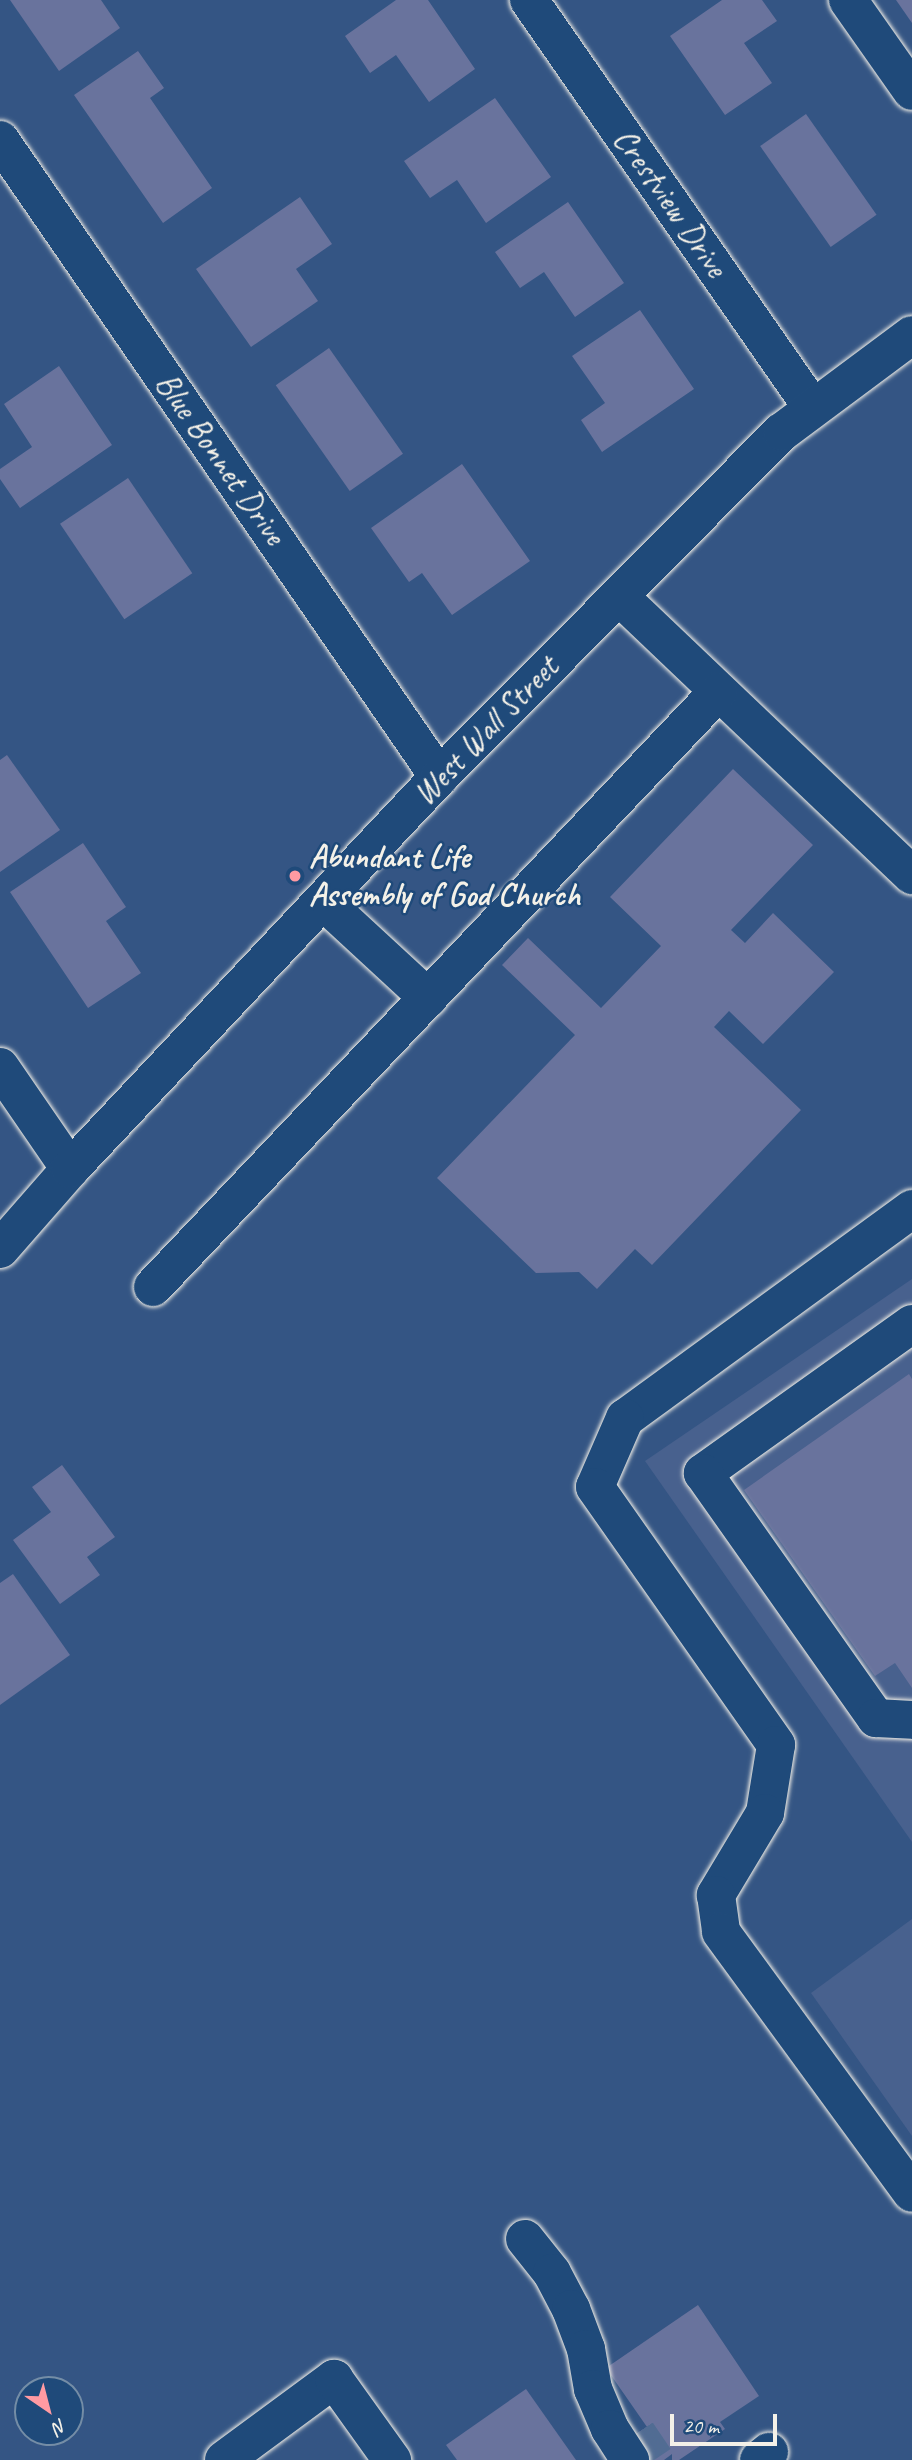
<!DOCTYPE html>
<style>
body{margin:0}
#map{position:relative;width:912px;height:2460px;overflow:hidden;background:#345584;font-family:Caveat,sans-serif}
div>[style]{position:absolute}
.built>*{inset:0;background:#48618e}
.building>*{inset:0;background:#69739d;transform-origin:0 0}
.minor-tunnel>*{height:38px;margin-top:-19px;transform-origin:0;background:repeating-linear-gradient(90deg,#516c93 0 38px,transparent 0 57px)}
.roads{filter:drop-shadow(0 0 2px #f4f1e8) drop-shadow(0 0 2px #f4f1e8)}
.minor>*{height:38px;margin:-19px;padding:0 19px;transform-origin:19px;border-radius:19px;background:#1f4a7a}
.dots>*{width:19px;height:19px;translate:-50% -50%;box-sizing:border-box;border:4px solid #1f4a7a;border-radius:50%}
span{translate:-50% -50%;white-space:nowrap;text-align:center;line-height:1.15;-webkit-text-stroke:5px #1f4a7a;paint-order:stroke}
.street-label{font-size:33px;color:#f4f1e8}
.poi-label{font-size:33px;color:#f4f1e8;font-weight:700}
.left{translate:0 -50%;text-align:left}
.north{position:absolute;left:14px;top:2376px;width:70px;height:70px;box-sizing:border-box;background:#1f4a7a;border:2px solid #748da6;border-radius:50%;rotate:145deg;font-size:19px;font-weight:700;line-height:28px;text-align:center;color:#f4f1e8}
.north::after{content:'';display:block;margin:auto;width:24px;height:32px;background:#ff9aa2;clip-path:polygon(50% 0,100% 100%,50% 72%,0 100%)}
.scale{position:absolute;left:670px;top:2414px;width:107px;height:32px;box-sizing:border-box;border:4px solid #f4f1e8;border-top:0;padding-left:9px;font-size:21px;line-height:24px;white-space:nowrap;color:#f4f1e8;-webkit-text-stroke:5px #1f4a7a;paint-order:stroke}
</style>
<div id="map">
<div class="built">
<i style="clip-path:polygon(912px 1279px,912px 1842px,645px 1461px)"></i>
<i style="clip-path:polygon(912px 1919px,912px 2136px,811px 1993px)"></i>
</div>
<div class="building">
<i style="clip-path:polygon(10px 0,101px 0,120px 28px,59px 71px)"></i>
<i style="clip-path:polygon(396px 0,428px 0,475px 69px,429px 102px,396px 55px,370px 73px,345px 36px)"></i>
<i style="clip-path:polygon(722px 0,762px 0,777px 21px,744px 43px,772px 83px,725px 115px,670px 36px)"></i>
<i style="clip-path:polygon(896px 0,912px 0,912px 23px)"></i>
<i style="clip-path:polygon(138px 51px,164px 88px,150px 98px,212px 188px,163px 223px,74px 95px)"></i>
<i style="clip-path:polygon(495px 98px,551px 177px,486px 223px,457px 180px,430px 198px,404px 161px)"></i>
<i style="left:806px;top:114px;width:123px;height:56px;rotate:55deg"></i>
<i style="clip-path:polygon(300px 197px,332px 244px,296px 269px,318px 301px,251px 347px,196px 269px)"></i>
<i style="clip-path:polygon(568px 202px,624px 283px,575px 317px,544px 272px,520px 288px,495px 252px)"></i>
<i style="clip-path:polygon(640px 310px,694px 389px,602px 452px,581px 420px,605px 403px,572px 356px)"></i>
<i style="left:329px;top:348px;width:129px;height:65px;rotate:55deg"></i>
<i style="clip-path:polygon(59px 366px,112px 445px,20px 508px,0 479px,0 469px,32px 447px,4px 404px)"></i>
<i style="clip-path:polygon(462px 464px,530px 561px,452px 615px,422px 573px,409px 582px,371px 528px)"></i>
<i style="left:128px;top:478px;width:115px;height:82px;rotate:56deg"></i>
<i style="clip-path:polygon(7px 755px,60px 830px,0 872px,0 760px)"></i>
<i style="clip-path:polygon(733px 769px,813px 845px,731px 930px,745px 943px,773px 913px,834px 972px,763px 1044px,729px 1011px,714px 1027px,801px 1110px,652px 1265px,635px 1249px,597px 1289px,579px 1272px,536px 1273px,437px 1178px,575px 1035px,502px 965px,528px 938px,601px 1008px,661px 946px,610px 897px)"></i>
<i style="clip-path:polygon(83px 843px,126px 907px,106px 921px,141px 973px,88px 1008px,10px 892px)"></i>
<i style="clip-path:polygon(909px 1374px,912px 1379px,912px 1688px,895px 1663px,875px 1676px,744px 1490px)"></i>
<i style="clip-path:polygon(62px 1465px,115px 1537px,87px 1557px,100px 1575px,60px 1604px,13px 1540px,51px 1512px,32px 1487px)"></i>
<i style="clip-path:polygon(13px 1574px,70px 1655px,0 1705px,0 1583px)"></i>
<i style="clip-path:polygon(698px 2305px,759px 2396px,720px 2422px,725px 2429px,679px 2460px,672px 2460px,672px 2454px,664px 2460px,641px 2460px,627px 2440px,647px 2427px,606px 2368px)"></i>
<i style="clip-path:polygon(526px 2389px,576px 2460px,457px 2460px,446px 2445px)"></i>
</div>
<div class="minor-tunnel">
<i style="left:637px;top:2433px;width:32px;rotate:56deg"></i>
</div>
<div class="roads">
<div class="minor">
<i style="left:529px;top:0;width:496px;rotate:55.2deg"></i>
<i style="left:848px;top:0;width:111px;rotate:54.9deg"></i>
<i style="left:0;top:140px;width:774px;rotate:55.43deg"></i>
<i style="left:619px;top:596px;width:405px;rotate:43.6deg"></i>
<i style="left:323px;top:901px;width:143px;rotate:42.7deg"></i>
<i style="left:0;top:1067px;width:124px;rotate:55.5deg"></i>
<i style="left:912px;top:1209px;width:355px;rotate:143.9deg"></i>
<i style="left:625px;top:1418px;width:75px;rotate:113.5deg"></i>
<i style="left:595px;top:1487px;width:315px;rotate:54.9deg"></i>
<i style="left:776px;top:1745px;width:69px;rotate:99.2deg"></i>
<i style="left:765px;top:1813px;width:96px;rotate:120.9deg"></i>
<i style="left:716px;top:1895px;width:37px;rotate:82deg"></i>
<i style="left:721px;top:1932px;width:323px;rotate:53.8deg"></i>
<i style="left:0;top:1249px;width:106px;rotate:-48.8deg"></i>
<i style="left:70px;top:1169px;width:538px;rotate:-46.73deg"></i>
<i style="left:439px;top:777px;width:486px;rotate:-45.2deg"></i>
<i style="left:782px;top:432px;width:162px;rotate:-36.7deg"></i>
<i style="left:153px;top:1287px;width:821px;rotate:-46.48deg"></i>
<i style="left:912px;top:1324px;width:257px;rotate:144.5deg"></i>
<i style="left:703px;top:1473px;width:300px;rotate:54.8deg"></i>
<i style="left:876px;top:1718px;width:36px;rotate:3deg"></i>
<i style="left:525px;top:2239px;width:43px;rotate:51.5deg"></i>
<i style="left:552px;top:2273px;width:41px;rotate:62.2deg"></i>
<i style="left:571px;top:2309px;width:43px;rotate:69.4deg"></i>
<i style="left:586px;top:2349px;width:41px;rotate:80.1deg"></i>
<i style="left:593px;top:2389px;width:43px;rotate:67deg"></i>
<i style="left:610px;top:2429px;width:37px;rotate:57deg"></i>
<i style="left:224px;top:2460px;width:137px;rotate:-36.4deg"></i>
<i style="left:334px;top:2379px;width:100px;rotate:54.4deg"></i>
<i style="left:759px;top:2460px;width:13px;rotate:-39deg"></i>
</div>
</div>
<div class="dots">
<i style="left:295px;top:876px;background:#ff9aa2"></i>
</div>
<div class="street-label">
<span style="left:670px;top:203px;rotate:55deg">Crestview Drive</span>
<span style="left:220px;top:459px;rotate:55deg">Blue Bonnet Drive</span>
<span style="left:486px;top:731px;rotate:-46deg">West Wall Street</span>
</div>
<div class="poi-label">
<span class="left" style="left:309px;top:876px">Abundant Life<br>Assembly of God Church</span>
</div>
<div class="north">N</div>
<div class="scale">20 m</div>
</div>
